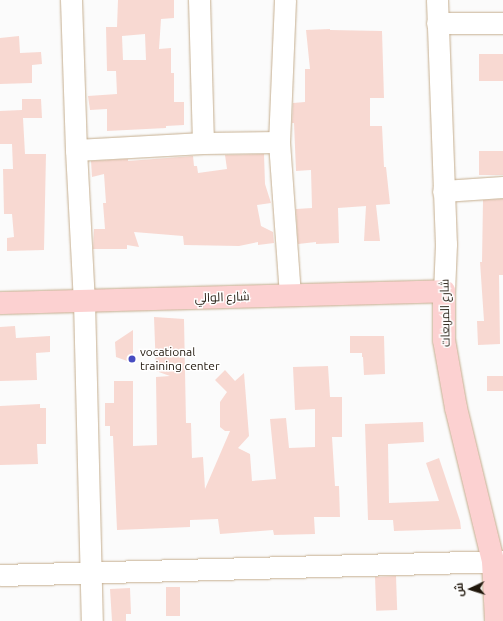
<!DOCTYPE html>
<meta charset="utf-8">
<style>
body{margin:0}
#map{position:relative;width:503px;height:621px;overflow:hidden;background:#fbfbfb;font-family:Ubuntu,Cairo,sans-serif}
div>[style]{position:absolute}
.building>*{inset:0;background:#f8d9d2;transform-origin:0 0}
.roads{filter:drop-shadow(0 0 1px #c5ae8f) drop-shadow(0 0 1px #c5ae8f)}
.minor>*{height:21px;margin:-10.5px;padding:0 10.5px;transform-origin:10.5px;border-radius:10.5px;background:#fff}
.major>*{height:22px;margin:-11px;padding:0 11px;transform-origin:11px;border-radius:11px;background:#fcd1d1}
.dots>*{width:11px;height:11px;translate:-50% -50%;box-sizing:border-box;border:2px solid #fff;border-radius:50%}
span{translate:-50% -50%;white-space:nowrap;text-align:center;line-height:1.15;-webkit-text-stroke:3px #fff;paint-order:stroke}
.street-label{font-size:12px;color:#20170c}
.poi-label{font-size:12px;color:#20170c}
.left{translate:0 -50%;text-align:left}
.north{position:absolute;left:451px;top:569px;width:40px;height:40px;-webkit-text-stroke:3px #fff;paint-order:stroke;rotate:266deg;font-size:11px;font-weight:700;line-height:16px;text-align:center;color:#20170c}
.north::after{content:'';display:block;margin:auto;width:14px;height:18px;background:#20170c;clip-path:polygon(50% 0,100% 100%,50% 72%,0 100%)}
</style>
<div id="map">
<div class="building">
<i style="clip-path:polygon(evenodd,118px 0,174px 0,174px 18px,161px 19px,159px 49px,171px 48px,171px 73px,174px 73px,174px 102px,184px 102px,184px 125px,166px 126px,166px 128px,107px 131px,107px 109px,90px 110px,88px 96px,117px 94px,116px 71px,107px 71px,106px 27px,117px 27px,118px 0,145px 34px,146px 60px,123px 60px,122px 36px,145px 34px)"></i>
<i style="clip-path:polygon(330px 29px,330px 30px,382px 31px,384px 98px,370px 98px,370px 126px,382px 126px,384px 167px,386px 167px,390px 204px,376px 205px,380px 241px,364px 241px,366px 206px,338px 208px,339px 243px,316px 244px,316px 242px,298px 244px,296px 209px,312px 208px,311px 170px,296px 171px,294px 123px,292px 123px,293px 103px,305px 102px,305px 69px,310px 69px,306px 30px)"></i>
<i style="clip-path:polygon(19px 36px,20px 53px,41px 52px,42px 64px,32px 65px,32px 83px,0 84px,0 38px)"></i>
<i style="left:503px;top:54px;width:27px;height:24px;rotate:90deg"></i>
<i style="clip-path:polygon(22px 99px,41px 99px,42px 118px,23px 118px,25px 154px,46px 154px,44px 250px,7px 251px,7px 238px,14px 237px,12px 214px,4px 214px,3px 169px,13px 169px,12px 144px,0 144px,0 111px,22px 110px)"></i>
<i style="left:503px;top:151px;width:24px;height:24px;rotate:90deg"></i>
<i style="clip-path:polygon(264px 154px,265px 184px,271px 203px,257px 205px,261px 226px,273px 232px,274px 243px,258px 245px,258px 242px,239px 246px,184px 245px,183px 236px,134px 232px,139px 247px,127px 245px,127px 249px,93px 249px,94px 229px,105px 229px,103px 203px,106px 203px,104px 174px,92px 177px,91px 161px,128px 159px,128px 161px,193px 156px,194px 166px,197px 166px,198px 173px,227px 169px,225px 155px)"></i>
<i style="clip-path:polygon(503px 199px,503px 275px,499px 275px,500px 344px,478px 345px,477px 321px,484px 321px,480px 262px,482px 262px,483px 200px)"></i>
<i style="clip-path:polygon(154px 317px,184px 319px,186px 423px,191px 423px,192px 458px,203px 457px,205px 489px,230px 431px,225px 431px,220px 427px,220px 402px,227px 392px,215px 380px,225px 370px,235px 381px,244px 373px,249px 436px,238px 448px,250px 454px,252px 481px,276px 479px,270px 419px,286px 418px,289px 448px,315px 447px,315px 409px,295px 410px,293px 367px,328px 366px,330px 397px,342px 397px,342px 437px,332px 437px,335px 486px,339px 486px,340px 517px,314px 517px,315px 534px,274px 535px,273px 530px,220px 534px,218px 519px,190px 520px,190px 527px,117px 530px,113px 436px,110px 436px,110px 426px,105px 426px,105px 403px,114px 403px,114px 381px,133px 381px,133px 446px,157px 445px,156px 377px,170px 376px,156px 371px)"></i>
<i style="clip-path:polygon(15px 326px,16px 338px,50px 336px,50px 352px,36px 353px,37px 380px,0 381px,0 327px)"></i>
<i style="clip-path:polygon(133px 330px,133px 353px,130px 362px,116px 357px,115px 342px)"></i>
<i style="clip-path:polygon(350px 336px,384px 336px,385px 374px,364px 375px,363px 357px,362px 357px,362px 353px,350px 353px)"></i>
<i style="left:503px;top:376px;width:15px;height:16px;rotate:90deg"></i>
<i style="clip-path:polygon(40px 404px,40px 408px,46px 408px,46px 444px,37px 444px,38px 464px,0 465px,0 406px)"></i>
<i style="clip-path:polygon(423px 422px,424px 442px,388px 444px,389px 503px,439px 501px,426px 463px,439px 458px,460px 521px,461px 529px,394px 531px,393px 520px,368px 520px,365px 424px)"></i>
<i style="left:396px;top:576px;width:34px;height:21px;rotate:88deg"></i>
<i style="left:166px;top:587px;width:14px;height:29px"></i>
<i style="clip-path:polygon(130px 588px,131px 614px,126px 614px,126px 621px,112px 621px,110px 589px)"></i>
</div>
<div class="roads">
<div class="minor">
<i style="left:71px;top:0;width:150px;rotate:88.1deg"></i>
<i style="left:76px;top:150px;width:151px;rotate:87deg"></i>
<i style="left:84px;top:301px;width:320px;rotate:88.6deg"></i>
<i style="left:199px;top:0;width:143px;rotate:88.4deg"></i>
<i style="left:285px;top:0;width:142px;rotate:92.4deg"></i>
<i style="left:279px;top:142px;width:152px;rotate:85.9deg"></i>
<i style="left:437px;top:0;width:244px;rotate:87.9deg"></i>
<i style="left:446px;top:244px;width:47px;rotate:92.4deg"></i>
<i style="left:437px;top:23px;width:66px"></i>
<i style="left:76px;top:150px;width:127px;rotate:-3.2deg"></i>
<i style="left:203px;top:143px;width:76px;rotate:-0.8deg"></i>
<i style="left:443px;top:191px;width:60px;rotate:-3.8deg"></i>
<i style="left:0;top:575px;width:503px;rotate:-1.59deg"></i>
</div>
<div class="major">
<i style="left:0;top:303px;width:444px;rotate:-1.5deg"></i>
<i style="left:444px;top:291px;width:49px;rotate:90deg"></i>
<i style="left:444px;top:340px;width:69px;rotate:80deg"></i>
<i style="left:456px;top:408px;width:157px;rotate:76.4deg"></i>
<i style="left:493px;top:561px;width:60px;rotate:87.1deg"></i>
</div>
</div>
<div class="dots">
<i style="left:132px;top:359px;background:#474cc1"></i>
</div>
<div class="street-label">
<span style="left:222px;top:297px;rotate:-2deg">شارع الوالي</span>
<span style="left:445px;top:313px;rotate:-91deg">شارع المربعات</span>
</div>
<div class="poi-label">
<span class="left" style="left:140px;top:359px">vocational<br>training center</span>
</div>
<div class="north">ش</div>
</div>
